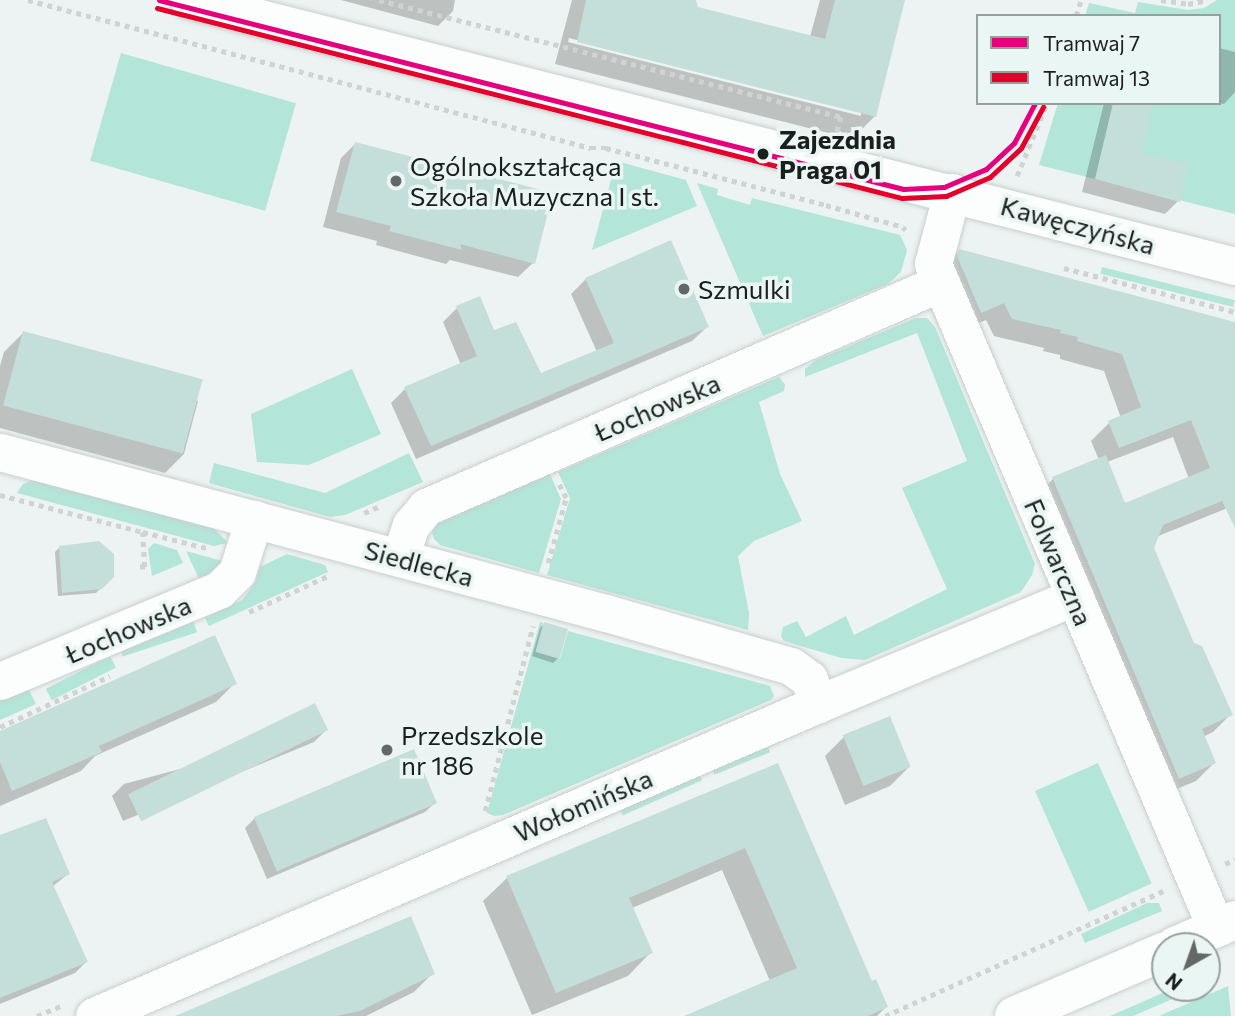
<!DOCTYPE html>
<meta charset="utf-8">
<style>
body{margin:0}
#map{position:relative;width:1235px;height:1016px;overflow:hidden;background:#edf3f2;font-family:Commissioner,sans-serif}
div>[style]{position:absolute}
.green>*{inset:0;background:#b3e5d9;transform-origin:0 0}
.shadow>*{inset:0;background:#0003}
.building>*{inset:0;background:#c4dfda;transform-origin:0 0}
.path>*{height:4.5px;margin-top:-2.25px;transform-origin:0;background:repeating-linear-gradient(90deg,#d0d3d2 0 5px,transparent 0 10px)}
.roads{filter:drop-shadow(0 0 2px #c9cecd) drop-shadow(0 0 2px #c9cecd)}
.minor>*{height:37px;margin:-18.5px;padding:0 18.5px;transform-origin:18.5px;border-radius:18.5px;background:#fcfdfd}
.tertiary>*{height:38px;margin:-19px;padding:0 19px;transform-origin:19px;border-radius:19px;background:#fcfdfd}
.tram-1>*{height:5px;margin:-2.5px;padding:0 2.5px;transform-origin:2.5px;border-radius:2.5px;background:#e5007d}
.tram-2>*{height:5px;margin:-2.5px;padding:0 2.5px;transform-origin:2.5px;border-radius:2.5px;background:#e4002b}
.dots>*{width:19px;height:19px;translate:-50% -50%;box-sizing:border-box;border:4px solid #eaf6f3;border-radius:50%}
span{translate:-50% -50%;white-space:nowrap;text-align:center;line-height:1.15;-webkit-text-stroke:7px #eaf6f3;paint-order:stroke}
.stop-label{font-size:26px;color:#1a1e1d;font-weight:700}
.left{translate:0 -50%;text-align:left}
.poi-label{font-size:26px;color:#1a1e1d}
.street-label{font-size:26px;color:#1a1e1d}
.legend{position:absolute;left:976px;top:14px;width:245px;height:91px;box-sizing:border-box;background:#eaf6f3;border:2px solid #97a09d;margin:0;padding:9px 12px;list-style:none;font-size:21px;color:#1a1e1d}
.legend li{display:flex;align-items:center;gap:14px;height:35px}
.legend b{width:35px;border:2px solid #97a09d}
.north{position:absolute;left:1151px;top:932px;width:70px;height:70px;box-sizing:border-box;background:#eaf6f3;border:2px solid #97a09d;border-radius:50%;rotate:220deg;font-size:19px;font-weight:700;line-height:28px;text-align:center;color:#1a1e1d}
.north::after{content:'';display:block;margin:auto;width:24px;height:32px;background:#646968;clip-path:polygon(50% 0,100% 100%,50% 72%,0 100%)}
</style>
<div id="map">
<div class="green">
<i style="clip-path:polygon(1217px 0,1235px 0,1235px 214px,1039px 165px,1058px 103px,1219px 103px,1219px 16px,1085px 16px,1089px 3px,1135px 13px,1138px 2px,1188px 10px,1204px 8px)"></i>
<i style="left:121px;top:53px;width:182px;height:112px;rotate:16deg"></i>
<i style="clip-path:polygon(616px 161px,686px 180px,697px 206px,592px 250px)"></i>
<i style="clip-path:polygon(697px 183px,718px 189px,717px 195px,750px 205px,752px 198px,900px 235px,907px 250px,901px 272px,888px 284px,763px 336px)"></i>
<i style="left:1102px;top:267px;width:137px;height:7px;rotate:14deg"></i>
<i style="clip-path:polygon(916px 318px,927px 318px,935px 327px,1035px 564px,1032px 575px,1021px 592px,865px 660px,841px 658px,784px 641px,781px 636px,783px 627px,797px 621px,806px 637px,846px 616px,854px 635px,947px 589px,902px 488px,967px 461px,917px 333px,805px 377px,805px 369px,816px 360px)"></i>
<i style="clip-path:polygon(352px 369px,381px 434px,309px 465px,257px 462px,251px 414px)"></i>
<i style="clip-path:polygon(779px 377px,785px 385px,784px 391px,759px 402px,780px 474px,802px 521px,754px 541px,738px 556px,749px 613px,748px 630px,547px 575px,570px 498px,558px 472px)"></i>
<i style="clip-path:polygon(409px 453px,423px 482px,345px 515px,330px 517px,209px 483px,214px 463px,325px 493px)"></i>
<i style="clip-path:polygon(550px 474px,561px 499px,539px 573px,440px 545px,434px 539px,432px 532px,437px 522px)"></i>
<i style="clip-path:polygon(36px 479px,210px 524px,228px 543px,214px 546px,17px 493px,23px 484px)"></i>
<i style="clip-path:polygon(154px 543px,177px 550px,183px 563px,152px 576px,148px 549px)"></i>
<i style="clip-path:polygon(186px 551px,226px 562px,201px 583px)"></i>
<i style="clip-path:polygon(287px 554px,325px 565px,328px 572px,209px 626px,205px 618px,242px 600px,255px 583px,260px 567px)"></i>
<i style="left:193px;top:620px;width:13px;height:78px;rotate:72deg"></i>
<i style="clip-path:polygon(540px 622px,543px 623px,536px 652px,560px 659px,568px 631px,770px 686px,774px 696px,771px 700px,503px 815px,494px 816px,487px 813px)"></i>
<i style="left:110px;top:656px;width:13px;height:72px;rotate:63deg"></i>
<i style="clip-path:polygon(29px 690px,36px 704px,0 720px,0 699px)"></i>
<i style="left:766px;top:742px;width:11px;height:60px;rotate:68deg"></i>
<i style="left:1098px;top:763px;width:132px;height:69px;rotate:66deg"></i>
<i style="left:698px;top:771px;width:10px;height:87px;rotate:66deg"></i>
<i style="clip-path:polygon(1147px 903px,1159px 903px,1162px 911px,1085px 943px,1081px 934px)"></i>
<i style="clip-path:polygon(1228px 986px,1231px 1016px,1159px 1016px)"></i>
<i style="clip-path:polygon(1174px 988px,1198px 988px,1133px 1016px,1110px 1016px)"></i>
</div>
<div class="shadow">
<i style="clip-path:polygon(341px 0,455px 0,453px 11px,438px 26px)"></i>
<i style="clip-path:polygon(evenodd,572px 0,660px 0,810px 37px,820px 0,903px 0,874px 117px,852px 139px,555px 64px,572px 0,569px 38px,861px 112px,861px 116px,568px 42px,569px 38px)"></i>
<i style="clip-path:polygon(1219px 48px,1235px 52px,1235px 92px,1224px 104px,1219px 103px)"></i>
<i style="clip-path:polygon(1104px 103px,1151px 103px,1140px 154px,1178px 201px,1165px 214px,1082px 192px)"></i>
<i style="clip-path:polygon(355px 144px,438px 165px,441px 162px,466px 173px,533px 263px,518px 277px,450px 260px,446px 264px,376px 245px,377px 241px,323px 227px,341px 158px)"></i>
<i style="clip-path:polygon(evenodd,959px 251px,1235px 323px,1235px 505px,1156px 537px,1152px 548px,1192px 644px,1231px 714px,1213px 732px,1203px 737px,1214px 763px,1196px 781px,1160px 796px,1035px 497px,1053px 479px,1099px 460px,1091px 441px,1109px 423px,1121px 418px,1104px 371px,1060px 359px,1060px 355px,1043px 351px,1044px 348px,994px 336px,986px 320px,962px 330px,941px 269px,959px 251px,1173px 437px,1189px 479px,1124px 505px,1107px 462px,1173px 437px)"></i>
<i style="clip-path:polygon(586px 279px,707px 327px,692px 341px,416px 459px,391px 403px,405px 389px,461px 365px,443px 322px,457px 308px,493px 333px,541px 376px,597px 352px,571px 294px)"></i>
<i style="clip-path:polygon(23px 333px,198px 401px,184px 454px,165px 473px,0 428px,0 366px,4px 352px)"></i>
<i style="clip-path:polygon(59px 548px,112px 577px,96px 593px,58px 596px,55px 552px)"></i>
<i style="clip-path:polygon(544px 624px,558px 658px,553px 663px,532px 656px,540px 628px)"></i>
<i style="clip-path:polygon(235px 683px,216px 702px,95px 756px,81px 771px,0 806px,0 733px)"></i>
<i style="clip-path:polygon(889px 718px,909px 767px,890px 786px,845px 805px,825px 756px,844px 737px)"></i>
<i style="clip-path:polygon(326px 730px,314px 742px,123px 821px,112px 796px,124px 784px)"></i>
<i style="clip-path:polygon(777px 765px,871px 983px,886px 1007px,877px 1016px,694px 1016px,770px 981px,722px 870px,632px 908px,651px 952px,628px 976px,532px 1015px,483px 901px,507px 878px)"></i>
<i style="clip-path:polygon(435px 803px,425px 812px,267px 879px,245px 828px,255px 818px)"></i>
<i style="clip-path:polygon(0 838px,68px 874px,52px 887px,86px 962px,75px 973px,0 1004px)"></i>
<i style="clip-path:polygon(433px 973px,414px 992px,366px 1016px,175px 1016px)"></i>
</div>
<div class="building">
<i style="clip-path:polygon(586px 0,696px 0,698px 7px,825px 39px,835px 0,905px 0,876px 117px,577px 42px)"></i>
<i style="clip-path:polygon(1113px 103px,1153px 103px,1142px 153px,1189px 164px,1180px 202px,1095px 179px)"></i>
<i style="clip-path:polygon(355px 142px,440px 164px,441px 160px,469px 168px,468px 171px,553px 193px,535px 264px,460px 244px,462px 250px,389px 231px,391px 226px,336px 212px)"></i>
<i style="clip-path:polygon(671px 240px,709px 327px,431px 446px,404px 387px,477px 356px,456px 306px,480px 296px,494px 330px,516px 322px,541px 373px,614px 343px,585px 278px)"></i>
<i style="clip-path:polygon(959px 249px,1235px 322px,1235px 528px,1222px 501px,1163px 525px,1154px 548px,1194px 643px,1202px 646px,1233px 715px,1202px 729px,1216px 763px,1179px 779px,1052px 477px,1106px 455px,1125px 503px,1210px 468px,1191px 420px,1119px 448px,1108px 421px,1141px 407px,1122px 354px,1077px 341px,1078px 337px,1060px 333px,1061px 330px,1012px 319px,1004px 303px,981px 313px,957px 256px)"></i>
<i style="left:23px;top:331px;width:186px;height:77px;rotate:15deg"></i>
<i style="clip-path:polygon(99px 541px,114px 554px,114px 577px,102px 589px,62px 593px,59px 546px)"></i>
<i style="left:544px;top:622px;width:25px;height:31px;rotate:16deg"></i>
<i style="clip-path:polygon(215px 635px,237px 684px,99px 746px,102px 752px,12px 791px,0 762px,0 731px)"></i>
<i style="left:315px;top:703px;width:30px;height:208px;rotate:64deg"></i>
<i style="left:890px;top:716px;width:55px;height:51px;rotate:68deg"></i>
<i style="left:414px;top:749px;width:59px;height:174px;rotate:67deg"></i>
<i style="clip-path:polygon(778px 763px,872px 981px,876px 979px,888px 1007px,868px 1016px,684px 1016px,797px 968px,745px 848px,629px 898px,653px 953px,556px 993px,506px 876px)"></i>
<i style="clip-path:polygon(46px 818px,70px 874px,52px 882px,88px 962px,0 998px,0 835px)"></i>
<i style="clip-path:polygon(411px 916px,435px 974px,360px 1011px,336px 1016px,175px 1016px)"></i>
</div>
<div class="path">
<i style="left:28px;top:0;width:582px;rotate:14.73deg"></i>
<i style="left:591px;top:148px;width:15px"></i>
<i style="left:606px;top:148px;width:227px;rotate:14.5deg"></i>
<i style="left:826px;top:205px;width:80px;rotate:15.9deg"></i>
<i style="left:903px;top:227px;width:4px;rotate:45deg"></i>
<i style="left:379px;top:0;width:477px;rotate:14.2deg"></i>
<i style="left:841px;top:117px;width:16px;rotate:105deg"></i>
<i style="left:1161px;top:0;width:27px;rotate:8deg"></i>
<i style="left:1188px;top:4px;width:20px;rotate:-11deg"></i>
<i style="left:1076px;top:16px;width:17px;rotate:-73deg"></i>
<i style="left:1017px;top:176px;width:79px;rotate:-67.7deg"></i>
<i style="left:1064px;top:268px;width:177px;rotate:14.4deg"></i>
<i style="left:0;top:495px;width:148px;rotate:14.5deg"></i>
<i style="left:143px;top:532px;width:35px;rotate:87deg"></i>
<i style="left:145px;top:567px;width:5px;rotate:180deg"></i>
<i style="left:364px;top:513px;width:20px;rotate:-24deg"></i>
<i style="left:143px;top:532px;width:69px;rotate:14.2deg"></i>
<i style="left:548px;top:563px;width:67px;rotate:-74.5deg"></i>
<i style="left:566px;top:498px;width:16px;rotate:-117deg"></i>
<i style="left:249px;top:612px;width:89px;rotate:-24.6deg"></i>
<i style="left:0;top:727px;width:121px;rotate:-24.9deg"></i>
<i style="left:485px;top:811px;width:191px;rotate:-75.5deg"></i>
<i style="left:1225px;top:864px;width:11px;rotate:-27deg"></i>
<i style="left:37px;top:1016px;width:26px;rotate:-23deg"></i>
<i style="left:885px;top:1016px;width:307px;rotate:-24.2deg"></i>
</div>
<div class="roads">
<div class="minor">
<i style="left:189px;top:0;width:1079px;rotate:14.27deg"></i>
<i style="left:952px;top:192px;width:74px;rotate:104.8deg"></i>
<i style="left:933px;top:264px;width:722px;rotate:66.92deg"></i>
<i style="left:0;top:452px;width:627px;rotate:14.88deg"></i>
<i style="left:606px;top:613px;width:192px;rotate:16deg"></i>
<i style="left:791px;top:666px;width:22px;rotate:36deg"></i>
<i style="left:809px;top:679px;width:27px;rotate:70deg"></i>
<i style="left:400px;top:558px;width:35px;rotate:-72deg"></i>
<i style="left:411px;top:525px;width:23px;rotate:-50deg"></i>
<i style="left:426px;top:507px;width:561px;rotate:-23.55deg"></i>
<i style="left:0;top:681px;width:237px;rotate:-22.6deg"></i>
<i style="left:219px;top:590px;width:25px;rotate:-45deg"></i>
<i style="left:237px;top:572px;width:56px;rotate:-72.2deg"></i>
<i style="left:94px;top:1016px;width:788px;rotate:-23.31deg"></i>
<i style="left:818px;top:704px;width:277px;rotate:-22.7deg"></i>
</div>
<div class="tertiary">
<i style="left:1175px;top:946px;width:65px;rotate:-23.4deg"></i>
<i style="left:1014px;top:1016px;width:164px;rotate:-23.3deg"></i>
</div>
</div>
<div class="tram-1">
<i style="left:159px;top:0;width:768px;rotate:14.25deg"></i>
<i style="left:903px;top:189px;width:41px;rotate:-2.8deg"></i>
<i style="left:944px;top:187px;width:46px;rotate:-23.2deg"></i>
<i style="left:986px;top:169px;width:38px;rotate:-43deg"></i>
<i style="left:1014px;top:143px;width:45px;rotate:-62.3deg"></i>
</div>
<div class="tram-2">
<i style="left:157px;top:8px;width:769px;rotate:14.31deg"></i>
<i style="left:902px;top:198px;width:44px;rotate:-2.6deg"></i>
<i style="left:946px;top:196px;width:48px;rotate:-23.4deg"></i>
<i style="left:990px;top:177px;width:42px;rotate:-43.1deg"></i>
<i style="left:1021px;top:148px;width:47px;rotate:-61.8deg"></i>
</div>
<div class="dots">
<i style="left:763px;top:154px;background:#1a1e1d"></i>
<i style="left:396px;top:181px;background:#646968"></i>
<i style="left:684px;top:289px;background:#646968"></i>
<i style="left:387px;top:750px;background:#646968"></i>
</div>
<div class="stop-label">
<span class="left" style="left:779px;top:154px">Zajezdnia<br>Praga 01</span>
</div>
<div class="poi-label">
<span class="left" style="left:410px;top:181px">Ogólnokształcąca<br>Szkoła Muzyczna I st.</span>
<span class="left" style="left:698px;top:289px">Szmulki</span>
<span class="left" style="left:401px;top:750px">Przedszkole<br>nr 186</span>
</div>
<div class="street-label">
<span style="left:1078px;top:225px;rotate:15deg">Kawęczyńska</span>
<span style="left:657px;top:407px;rotate:-23deg">Łochowska</span>
<span style="left:1059px;top:562px;rotate:67deg">Folwarczna</span>
<span style="left:419px;top:563px;rotate:15deg">Siedlecka</span>
<span style="left:128px;top:629px;rotate:-23deg">Łochowska</span>
<span style="left:583px;top:805px;rotate:-23deg">Wołomińska</span>
</div>
<ul class="legend">
<li><b style="height:9px;background:#e5007d"></b>Tramwaj 7</li>
<li><b style="height:9px;background:#e4002b"></b>Tramwaj 13</li>
</ul>
<div class="north">N</div>
</div>
